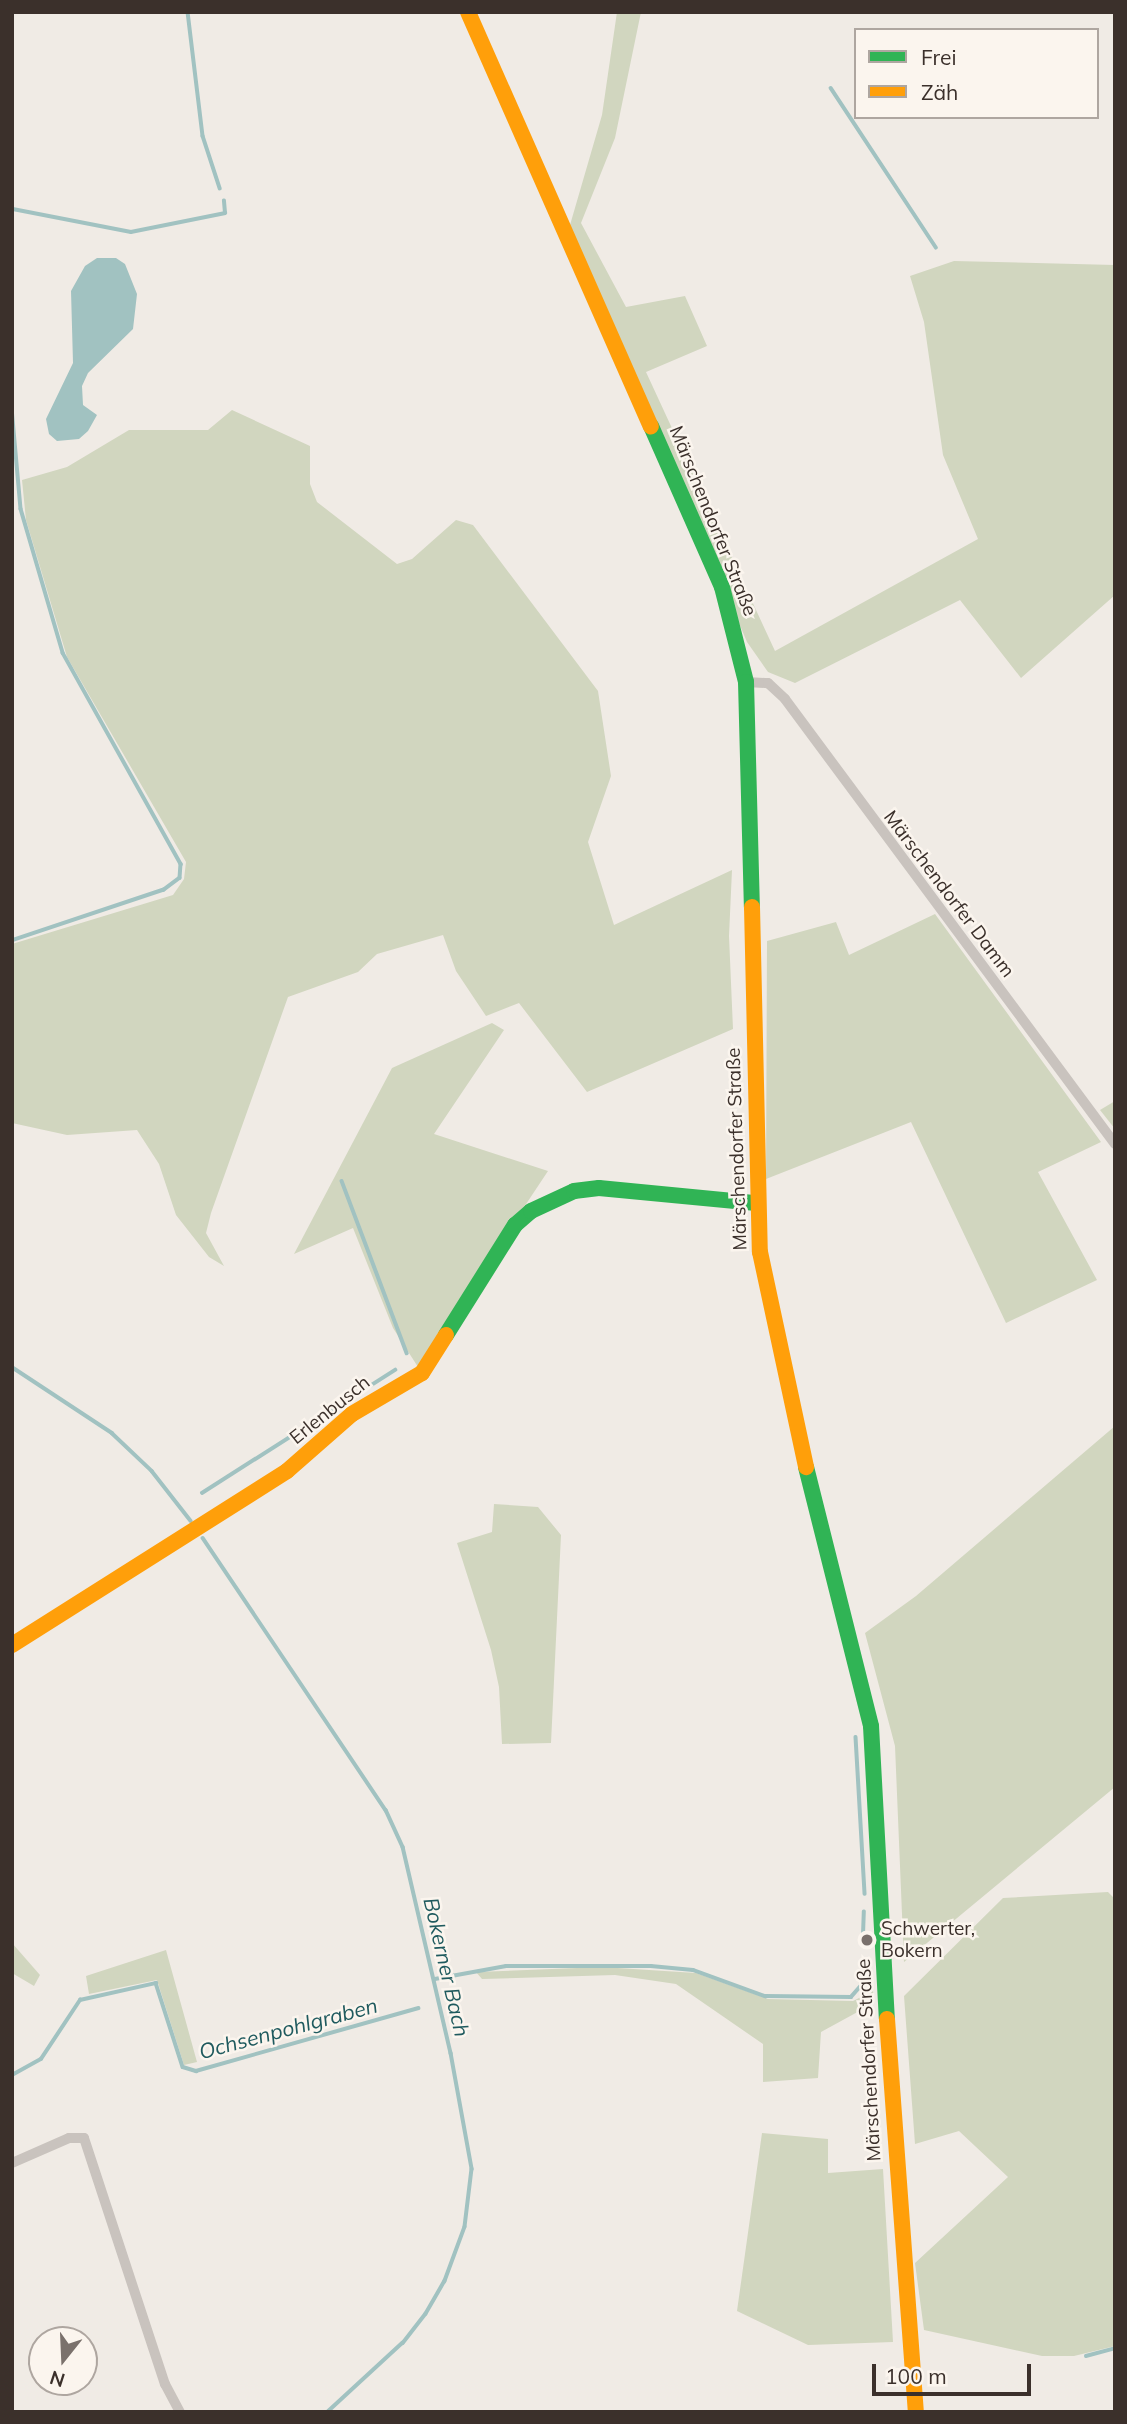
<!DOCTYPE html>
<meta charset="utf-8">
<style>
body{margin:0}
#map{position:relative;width:1127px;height:2424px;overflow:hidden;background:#f0ebe5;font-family:Mulish,sans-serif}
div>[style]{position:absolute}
.green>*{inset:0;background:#d1d6bf}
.water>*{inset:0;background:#a1c2c1}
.stream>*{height:3.5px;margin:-1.75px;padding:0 1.75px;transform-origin:1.75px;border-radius:1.75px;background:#a1c2c1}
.street>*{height:10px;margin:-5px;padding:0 5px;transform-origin:5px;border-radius:5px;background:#c9c3be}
.fast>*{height:16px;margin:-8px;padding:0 8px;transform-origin:8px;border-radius:8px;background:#30b455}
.slow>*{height:16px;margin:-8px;padding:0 8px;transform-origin:8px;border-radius:8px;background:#ff9f0a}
.dots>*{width:19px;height:19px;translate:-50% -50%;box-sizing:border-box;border:4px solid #fbf5ee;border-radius:50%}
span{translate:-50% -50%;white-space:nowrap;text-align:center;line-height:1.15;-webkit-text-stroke:5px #fbf5ee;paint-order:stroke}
.street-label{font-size:19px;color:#3b302b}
.poi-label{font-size:19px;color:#3b302b}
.left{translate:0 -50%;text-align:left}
.water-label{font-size:21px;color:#1f5a5e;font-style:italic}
.frame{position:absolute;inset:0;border:14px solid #3b302b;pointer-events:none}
.legend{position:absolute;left:854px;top:28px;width:245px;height:91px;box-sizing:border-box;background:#fbf5ee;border:2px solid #aea6a0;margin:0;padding:9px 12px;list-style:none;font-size:21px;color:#3b302b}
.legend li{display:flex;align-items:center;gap:14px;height:35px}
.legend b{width:35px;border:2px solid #aea6a0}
.north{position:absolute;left:28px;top:2326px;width:70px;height:70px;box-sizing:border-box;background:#fbf5ee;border:2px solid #aea6a0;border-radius:50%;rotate:198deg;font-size:19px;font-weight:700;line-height:28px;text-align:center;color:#3b302b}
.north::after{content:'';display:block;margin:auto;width:24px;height:32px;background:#7a716c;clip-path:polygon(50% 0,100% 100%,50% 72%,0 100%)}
.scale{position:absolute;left:872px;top:2364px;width:159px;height:32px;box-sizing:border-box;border:4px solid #3b302b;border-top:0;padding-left:9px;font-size:21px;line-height:24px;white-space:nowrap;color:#3b302b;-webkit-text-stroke:5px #fbf5ee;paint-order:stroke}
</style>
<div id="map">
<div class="green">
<i style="clip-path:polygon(617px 12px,641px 12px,615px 138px,581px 223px,626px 307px,685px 296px,707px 346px,646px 372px,775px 651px,978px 539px,943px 455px,924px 322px,910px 276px,954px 261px,1115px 265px,1115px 595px,1021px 678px,960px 600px,795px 683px,768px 672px,747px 642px,570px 225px,602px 115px)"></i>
<i style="clip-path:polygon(232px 410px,310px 446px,310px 484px,317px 502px,397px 564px,412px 559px,456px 520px,473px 525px,598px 691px,611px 776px,588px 842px,614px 925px,732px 870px,729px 936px,733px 1029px,587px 1092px,519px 1003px,486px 1016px,456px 971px,443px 935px,377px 954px,358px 972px,288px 997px,211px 1213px,206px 1233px,224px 1266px,209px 1257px,176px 1215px,159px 1164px,137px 1130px,67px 1135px,12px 1123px,12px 944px,173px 895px,184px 879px,186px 862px,67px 657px,26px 520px,22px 480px,67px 467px,129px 430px,208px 430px)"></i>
<i style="clip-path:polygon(935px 914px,1101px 1142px,1038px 1172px,1097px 1280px,1006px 1323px,911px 1122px,766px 1179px,767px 941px,836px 922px,849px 955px)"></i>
<i style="clip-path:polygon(492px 1023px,504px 1030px,434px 1134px,548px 1171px,418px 1367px,393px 1328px,353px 1228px,294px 1254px,392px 1068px)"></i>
<i style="clip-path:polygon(1115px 1101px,1115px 1129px,1100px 1110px)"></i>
<i style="clip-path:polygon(1115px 1426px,1115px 1787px,904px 1962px,895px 1746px,865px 1633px,916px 1596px)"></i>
<i style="clip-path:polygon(494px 1504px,538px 1507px,561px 1535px,551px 1743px,502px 1744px,499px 1687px,491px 1650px,457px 1543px,492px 1532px)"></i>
<i style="clip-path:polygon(1108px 1892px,1115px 1899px,1115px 2346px,1074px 2356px,1042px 2356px,924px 2330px,915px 2263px,1008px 2177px,959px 2131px,915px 2144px,904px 1996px,1003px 1898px)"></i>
<i style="clip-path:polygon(12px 1943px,40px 1975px,34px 1986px,12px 1973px)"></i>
<i style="clip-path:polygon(166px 1950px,197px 2062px,184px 2065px,157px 1980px,89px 1994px,86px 1976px)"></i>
<i style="clip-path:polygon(602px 1967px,696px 1973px,768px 1999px,853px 2001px,873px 1991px,874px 2003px,821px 2032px,818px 2078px,763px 2082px,763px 2044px,676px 1984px,615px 1975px,482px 1979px,476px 1972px)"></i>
<i style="clip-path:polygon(762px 2133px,828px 2139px,828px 2173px,883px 2169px,893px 2342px,808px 2345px,737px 2311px)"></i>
</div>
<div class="water">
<i style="clip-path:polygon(97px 258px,116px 258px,125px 264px,137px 294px,133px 329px,88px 373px,82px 386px,83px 405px,97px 415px,88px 431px,79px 439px,57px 441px,49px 434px,46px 419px,73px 363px,71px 291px,85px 266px)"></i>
</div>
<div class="stream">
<i style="left:188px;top:12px;width:125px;rotate:83.1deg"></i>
<i style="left:203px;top:136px;width:55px;rotate:71.9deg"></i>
<i style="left:831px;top:88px;width:191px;rotate:56.6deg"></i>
<i style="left:13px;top:209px;width:120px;rotate:11deg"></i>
<i style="left:131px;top:232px;width:96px;rotate:-11.4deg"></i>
<i style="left:225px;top:213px;width:12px;rotate:-95deg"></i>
<i style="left:12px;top:408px;width:101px;rotate:84.9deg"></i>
<i style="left:21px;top:509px;width:150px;rotate:73.7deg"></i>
<i style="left:63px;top:653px;width:242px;rotate:60.8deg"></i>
<i style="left:181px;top:864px;width:14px;rotate:94deg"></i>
<i style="left:180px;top:878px;width:20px;rotate:143deg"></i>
<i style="left:164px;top:890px;width:160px;rotate:161.5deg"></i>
<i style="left:342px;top:1181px;width:184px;rotate:69.3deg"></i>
<i style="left:12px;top:1367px;width:120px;rotate:33.4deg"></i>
<i style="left:112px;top:1433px;width:55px;rotate:43.5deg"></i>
<i style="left:152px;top:1471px;width:63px;rotate:52deg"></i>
<i style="left:202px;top:1493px;width:229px;rotate:-32.5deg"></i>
<i style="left:203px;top:1538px;width:328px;rotate:56.1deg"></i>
<i style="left:386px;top:1810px;width:41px;rotate:65.3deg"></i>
<i style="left:403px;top:1847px;width:212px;rotate:76.9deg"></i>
<i style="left:451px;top:2053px;width:118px;rotate:79.7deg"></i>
<i style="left:472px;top:2169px;width:58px;rotate:96.9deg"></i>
<i style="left:465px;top:2227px;width:58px;rotate:110.3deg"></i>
<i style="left:445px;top:2281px;width:38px;rotate:120deg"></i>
<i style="left:426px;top:2314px;width:37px;rotate:128deg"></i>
<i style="left:403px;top:2343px;width:102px;rotate:137.4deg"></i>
<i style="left:856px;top:1737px;width:157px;rotate:86.7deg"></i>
<i style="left:863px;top:1935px;width:23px;rotate:-88deg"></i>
<i style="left:435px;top:1979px;width:72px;rotate:-10.4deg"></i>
<i style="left:506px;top:1966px;width:145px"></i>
<i style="left:651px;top:1966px;width:42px;rotate:5.4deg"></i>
<i style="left:693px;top:1970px;width:77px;rotate:19.9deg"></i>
<i style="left:765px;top:1996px;width:86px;rotate:0.7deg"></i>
<i style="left:851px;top:1997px;width:21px;rotate:-49deg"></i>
<i style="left:865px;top:1981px;width:20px;rotate:-93deg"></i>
<i style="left:12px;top:2075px;width:33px;rotate:-29deg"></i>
<i style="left:41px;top:2059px;width:71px;rotate:-56.5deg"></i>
<i style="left:80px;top:2000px;width:78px;rotate:-12.6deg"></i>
<i style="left:156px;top:1983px;width:88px;rotate:72.2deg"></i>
<i style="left:183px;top:2067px;width:14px;rotate:17deg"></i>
<i style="left:196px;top:2071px;width:231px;rotate:-15.8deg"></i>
<i style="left:1086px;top:2356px;width:30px;rotate:-15deg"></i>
</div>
<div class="street">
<i style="left:746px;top:682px;width:22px;rotate:3deg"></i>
<i style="left:768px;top:683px;width:23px;rotate:43deg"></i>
<i style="left:785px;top:699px;width:554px;rotate:53.44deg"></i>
<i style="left:12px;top:2163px;width:62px;rotate:-23.7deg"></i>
<i style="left:69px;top:2138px;width:15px"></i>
<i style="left:84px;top:2138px;width:259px;rotate:71.8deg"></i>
<i style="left:165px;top:2384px;width:32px;rotate:62deg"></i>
</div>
<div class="fast">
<i style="left:651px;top:426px;width:176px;rotate:66.2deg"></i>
<i style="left:722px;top:587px;width:98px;rotate:75.8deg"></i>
<i style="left:746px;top:682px;width:225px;rotate:88.5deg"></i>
<i style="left:446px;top:1335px;width:130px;rotate:-57.9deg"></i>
<i style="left:515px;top:1225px;width:21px;rotate:-41deg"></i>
<i style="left:531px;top:1211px;width:47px;rotate:-24.9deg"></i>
<i style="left:574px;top:1191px;width:25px;rotate:-7deg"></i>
<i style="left:599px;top:1188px;width:158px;rotate:5.5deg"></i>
<i style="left:806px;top:1467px;width:267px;rotate:75.9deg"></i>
<i style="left:871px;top:1726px;width:293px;rotate:86.9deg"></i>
</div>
<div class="slow">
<i style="left:468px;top:12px;width:453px;rotate:66.2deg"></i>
<i style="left:752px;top:907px;width:345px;rotate:88.7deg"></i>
<i style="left:760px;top:1252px;width:220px;rotate:77.9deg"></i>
<i style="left:12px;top:1645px;width:325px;rotate:-32.3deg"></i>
<i style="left:287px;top:1471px;width:86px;rotate:-41.2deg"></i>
<i style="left:352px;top:1414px;width:81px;rotate:-30.4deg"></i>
<i style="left:422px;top:1373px;width:45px;rotate:-57.7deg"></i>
<i style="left:887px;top:2019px;width:394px;rotate:85.8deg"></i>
</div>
<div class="dots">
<i style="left:867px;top:1940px;background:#7a716c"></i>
</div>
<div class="street-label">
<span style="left:713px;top:521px;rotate:68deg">Märschendorfer Straße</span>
<span style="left:949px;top:894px;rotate:53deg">Märschendorfer Damm</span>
<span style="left:737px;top:1149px;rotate:-92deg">Märschendorfer Straße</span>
<span style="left:330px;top:1410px;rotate:-39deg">Erlenbusch</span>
<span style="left:869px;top:2060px;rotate:-93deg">Märschendorfer Straße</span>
</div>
<div class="poi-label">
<span class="left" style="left:881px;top:1940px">Schwerter,<br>Bokern</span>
</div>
<div class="water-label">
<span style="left:447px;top:1967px;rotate:77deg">Bokerner Bach</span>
<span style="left:288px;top:2028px;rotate:-15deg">Ochsenpohlgraben</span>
</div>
<div class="frame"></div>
<ul class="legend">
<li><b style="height:9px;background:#30b455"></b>Frei</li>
<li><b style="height:9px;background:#ff9f0a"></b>Zäh</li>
</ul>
<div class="north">N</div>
<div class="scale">100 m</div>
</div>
